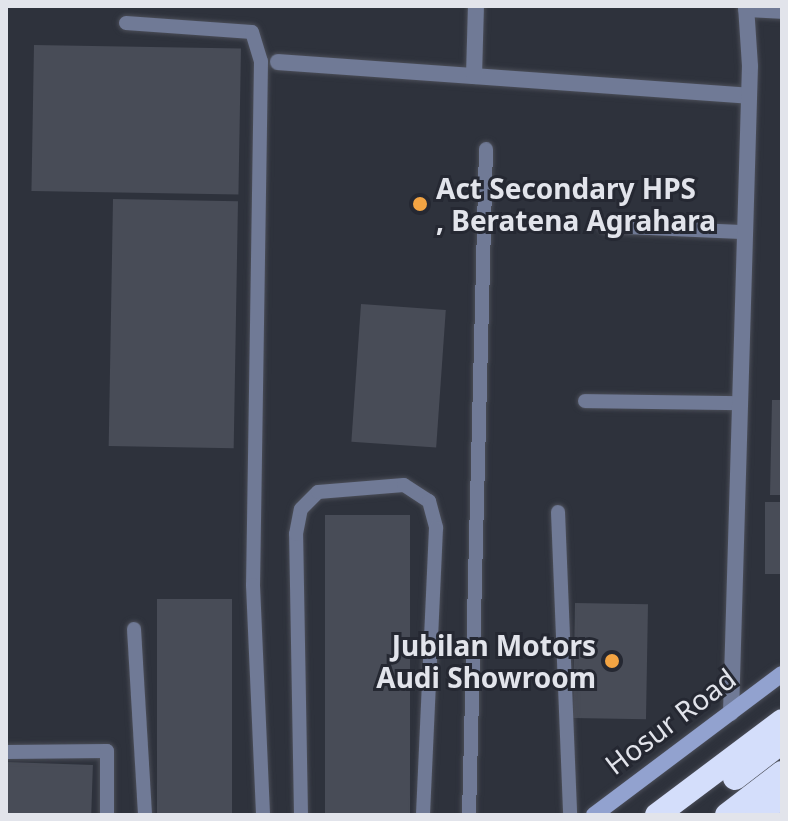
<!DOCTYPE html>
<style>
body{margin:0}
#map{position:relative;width:788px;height:821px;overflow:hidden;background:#2e323c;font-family:"Noto Sans",sans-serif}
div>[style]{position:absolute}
.building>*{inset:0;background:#484c57;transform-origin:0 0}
.roads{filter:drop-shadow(0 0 2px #4b4e58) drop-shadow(0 0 2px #4b4e58)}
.lane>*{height:14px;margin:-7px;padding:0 7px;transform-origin:7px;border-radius:7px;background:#707a96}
.street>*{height:16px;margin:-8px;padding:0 8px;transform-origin:8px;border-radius:8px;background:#707a96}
.secondary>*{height:16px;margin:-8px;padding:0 8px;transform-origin:8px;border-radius:8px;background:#92a2cf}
.highway>*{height:24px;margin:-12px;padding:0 12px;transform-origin:12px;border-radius:12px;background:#d4defb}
.dots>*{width:22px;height:22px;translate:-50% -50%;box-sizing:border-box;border:4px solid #252832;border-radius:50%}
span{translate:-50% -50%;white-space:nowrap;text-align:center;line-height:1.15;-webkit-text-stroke:6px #252832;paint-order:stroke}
.poi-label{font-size:28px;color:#e2e4eb;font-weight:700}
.left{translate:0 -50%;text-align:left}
.right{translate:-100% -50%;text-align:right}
.street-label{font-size:28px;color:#e2e4eb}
.frame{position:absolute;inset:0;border:8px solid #e2e4eb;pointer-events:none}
</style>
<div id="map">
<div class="building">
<i style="left:34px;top:45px;width:207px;height:146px;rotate:1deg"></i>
<i style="left:113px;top:199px;width:125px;height:247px;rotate:1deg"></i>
<i style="left:361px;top:304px;width:85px;height:138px;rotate:4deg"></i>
<i style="clip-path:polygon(772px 400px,782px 400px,782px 495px,770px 495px)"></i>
<i style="left:765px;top:502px;width:17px;height:72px"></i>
<i style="left:325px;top:515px;width:85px;height:300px"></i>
<i style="left:232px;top:599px;width:216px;height:75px;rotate:90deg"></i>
<i style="left:575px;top:603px;width:73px;height:115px;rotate:1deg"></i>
<i style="left:6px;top:762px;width:87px;height:53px;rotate:2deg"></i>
</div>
<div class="roads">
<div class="lane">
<i style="left:126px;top:23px;width:126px;rotate:4.1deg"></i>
<i style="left:252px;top:32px;width:30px;rotate:73deg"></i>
<i style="left:261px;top:61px;width:524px;rotate:90.87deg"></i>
<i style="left:253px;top:585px;width:230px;rotate:87.5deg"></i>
<i style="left:605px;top:226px;width:135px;rotate:2.5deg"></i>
<i style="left:585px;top:401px;width:151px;rotate:0.8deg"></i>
<i style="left:558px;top:512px;width:303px;rotate:87.7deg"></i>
<i style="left:134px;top:629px;width:186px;rotate:86.6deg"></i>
<i style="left:6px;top:752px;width:101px;rotate:-0.6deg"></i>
<i style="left:107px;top:751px;width:64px;rotate:90deg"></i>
<i style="left:301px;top:815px;width:281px;rotate:-91deg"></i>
<i style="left:296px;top:534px;width:25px;rotate:-79deg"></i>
<i style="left:301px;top:509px;width:24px;rotate:-45deg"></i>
<i style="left:318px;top:492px;width:86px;rotate:-4.7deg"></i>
<i style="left:404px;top:485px;width:30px;rotate:33deg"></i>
<i style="left:429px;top:501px;width:28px;rotate:75deg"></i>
<i style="left:436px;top:528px;width:287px;rotate:92.6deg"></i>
<i style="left:469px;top:815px;width:666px;rotate:-88.54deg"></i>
</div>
<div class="street">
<i style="left:746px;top:9px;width:36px;rotate:3deg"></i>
<i style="left:278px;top:62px;width:471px;rotate:4.1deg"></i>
<i style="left:474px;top:76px;width:70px;rotate:-88.4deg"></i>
<i style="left:731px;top:713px;width:647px;rotate:-88.32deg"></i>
<i style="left:750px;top:66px;width:60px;rotate:-93.8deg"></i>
</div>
<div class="secondary">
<i style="left:594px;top:815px;width:235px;rotate:-36.9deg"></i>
</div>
<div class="highway">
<i style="left:735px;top:778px;width:59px;rotate:-37.5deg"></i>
<i style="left:657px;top:815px;width:156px;rotate:-36.9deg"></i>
<i style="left:727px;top:815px;width:69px;rotate:-37.4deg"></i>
<i style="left:757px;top:815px;width:31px;rotate:-37deg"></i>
</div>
</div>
<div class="dots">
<i style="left:420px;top:204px;background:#f3a443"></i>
<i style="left:612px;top:661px;background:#f3a443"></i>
</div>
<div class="poi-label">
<span class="left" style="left:436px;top:204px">Act Secondary HPS<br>, Beratena Agrahara</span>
<span class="right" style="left:596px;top:661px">Jubilan Motors<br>Audi Showroom</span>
</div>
<div class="street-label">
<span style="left:670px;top:721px;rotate:-37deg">Hosur Road</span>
</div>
<div class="frame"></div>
</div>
